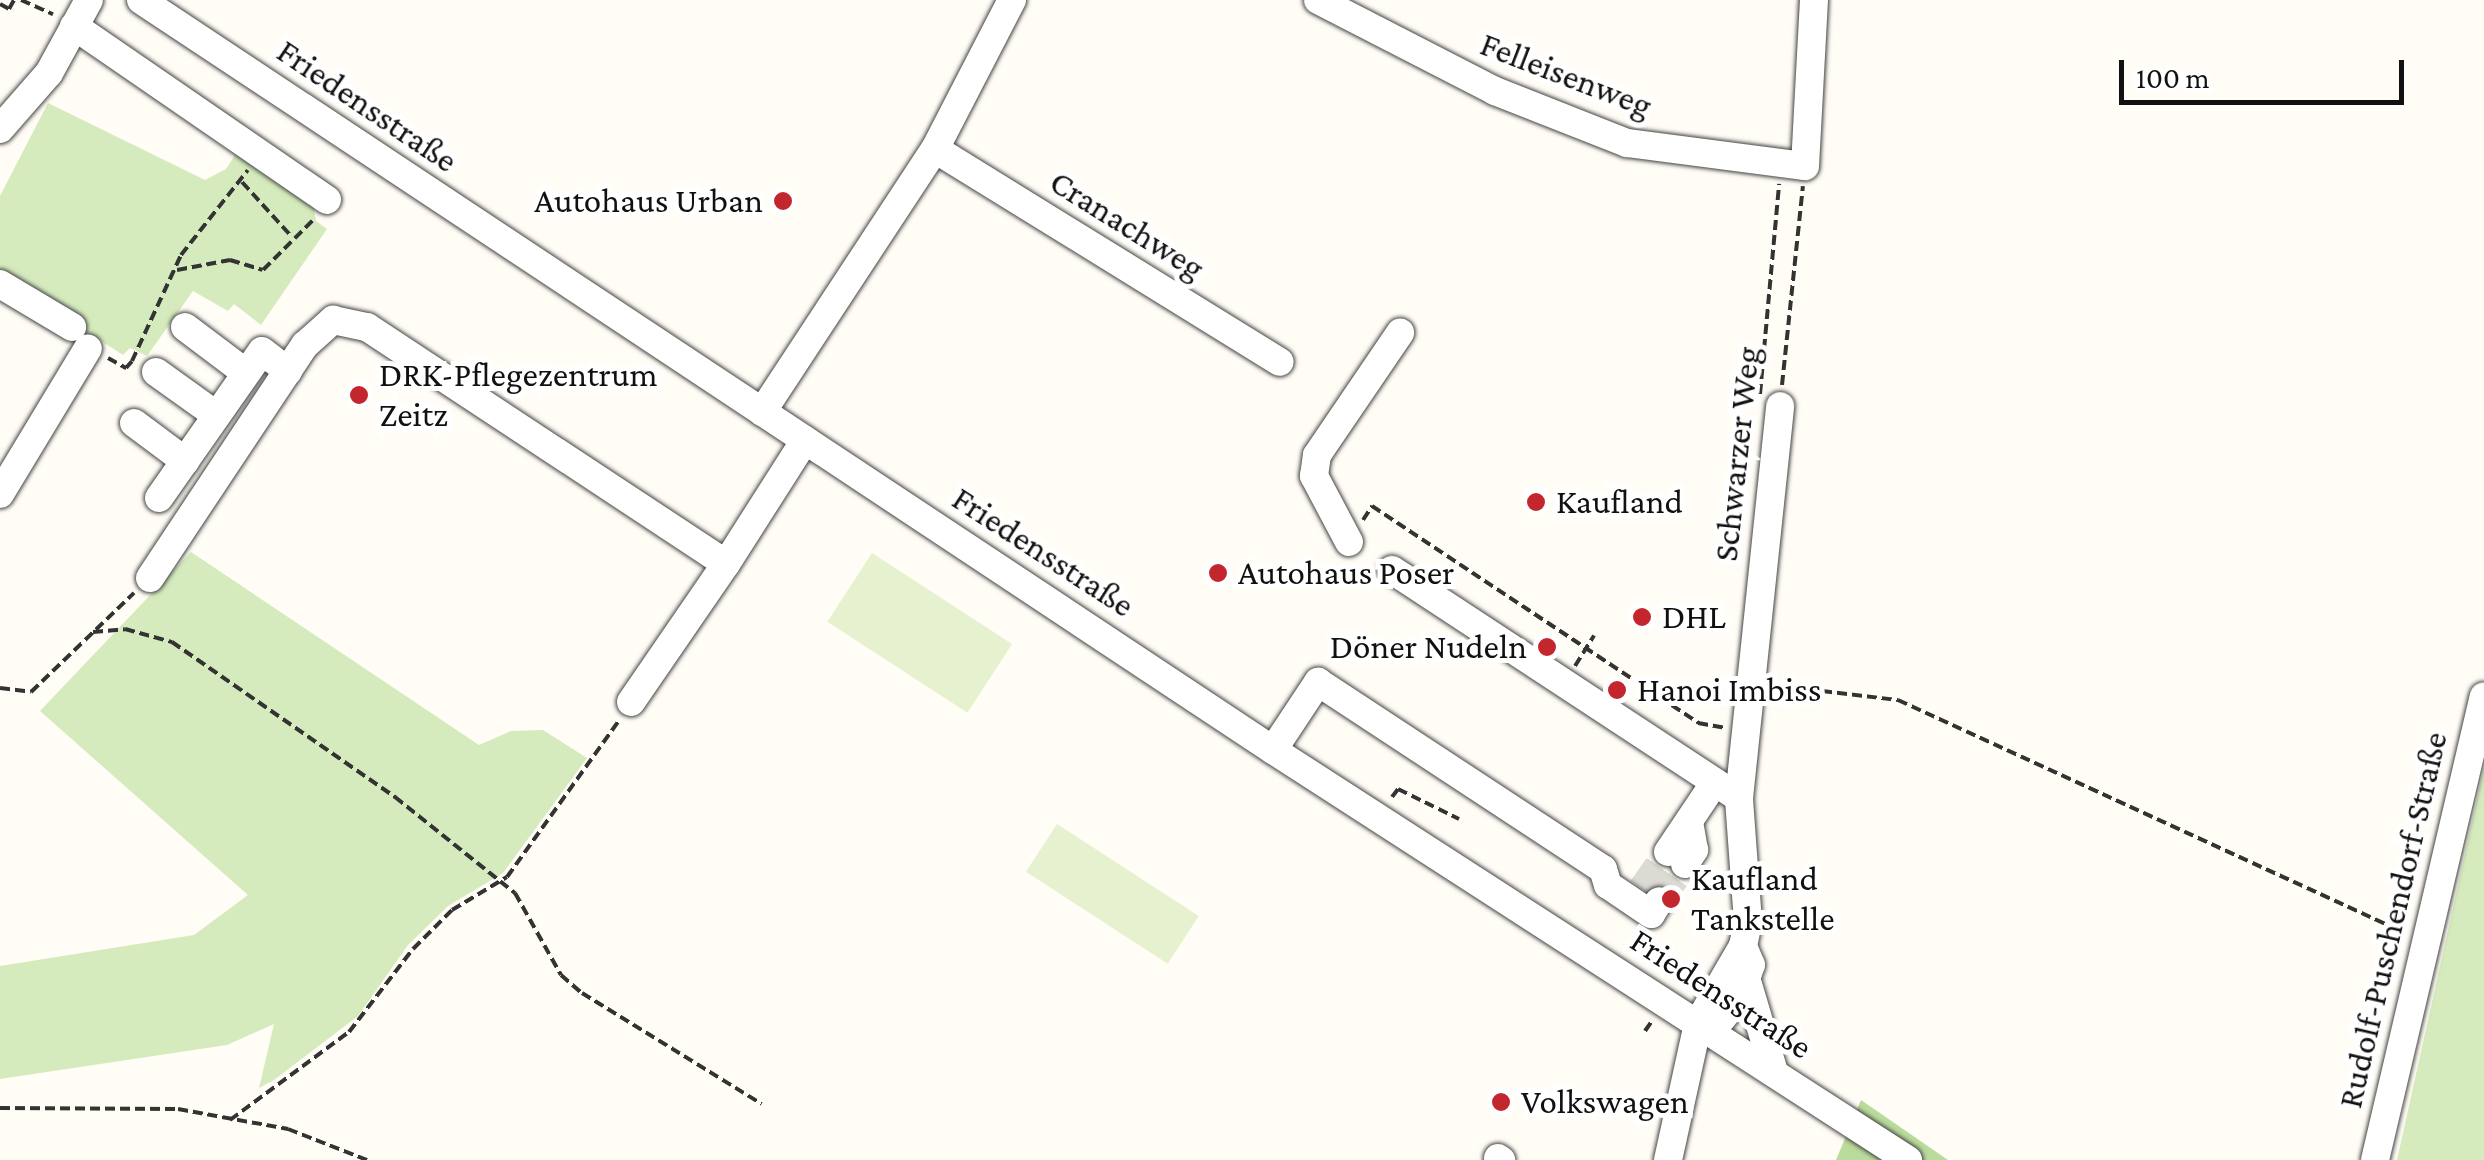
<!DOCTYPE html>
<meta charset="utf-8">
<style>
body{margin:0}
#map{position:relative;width:2484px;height:1160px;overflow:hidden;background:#fffdf5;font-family:"Crimson Pro",serif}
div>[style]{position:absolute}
.green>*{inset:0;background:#d5ebbd}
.forest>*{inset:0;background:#b9dc9c}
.pitch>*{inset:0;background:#e6f2cf;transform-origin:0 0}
.minor-tunnel>*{height:28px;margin-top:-14px;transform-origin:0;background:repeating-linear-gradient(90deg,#dbdad3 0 28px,transparent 0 42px)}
.path>*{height:4px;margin-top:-2px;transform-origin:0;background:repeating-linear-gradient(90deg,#333 0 10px,transparent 0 15px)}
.roads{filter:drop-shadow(0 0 2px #444) drop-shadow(0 0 2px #444)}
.minor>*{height:28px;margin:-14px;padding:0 14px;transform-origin:14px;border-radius:14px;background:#fff}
.dots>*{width:28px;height:28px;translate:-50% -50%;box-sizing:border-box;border:5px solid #fff;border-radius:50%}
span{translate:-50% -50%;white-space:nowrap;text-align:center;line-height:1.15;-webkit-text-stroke:10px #fff;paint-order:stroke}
.street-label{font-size:35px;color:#111}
.poi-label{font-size:35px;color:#111}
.right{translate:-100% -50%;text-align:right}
.left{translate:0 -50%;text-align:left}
.scale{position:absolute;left:2119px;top:60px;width:285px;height:45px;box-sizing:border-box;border:5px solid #111;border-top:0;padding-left:12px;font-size:30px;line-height:35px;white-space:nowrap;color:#111;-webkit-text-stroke:8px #fff;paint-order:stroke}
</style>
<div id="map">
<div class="green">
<i style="clip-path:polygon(48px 103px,205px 180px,226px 169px,244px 141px,313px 204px,316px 221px,327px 229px,261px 325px,234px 304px,228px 311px,193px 291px,147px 356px,130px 348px,123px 355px,87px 332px,78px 318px,0 276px,0 196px)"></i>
<i style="clip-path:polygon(191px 552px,479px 745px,511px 731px,543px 730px,587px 758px,503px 873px,448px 906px,408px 945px,358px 1016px,274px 1080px,259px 1088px,274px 1024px,227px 1045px,0 1079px,0 966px,194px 935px,248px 895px,40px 711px)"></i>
<i style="clip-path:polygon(2484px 768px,2484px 1160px,2397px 1160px)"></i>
</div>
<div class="forest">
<i style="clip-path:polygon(1861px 1100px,1948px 1160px,1836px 1160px)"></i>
</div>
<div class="pitch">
<i style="left:872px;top:553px;width:167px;height:82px;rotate:33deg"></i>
<i style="left:1057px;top:824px;width:169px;height:57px;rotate:33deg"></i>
</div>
<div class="minor-tunnel">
<i style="left:1642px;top:889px;width:45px;rotate:-54.9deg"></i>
<i style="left:1659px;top:901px;width:45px;rotate:-54.9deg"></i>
</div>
<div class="path">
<i style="left:21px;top:0;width:35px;rotate:24deg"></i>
<i style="left:0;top:4px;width:10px;rotate:29deg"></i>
<i style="left:9px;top:9px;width:10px;rotate:-61deg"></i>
<i style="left:242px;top:182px;width:74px;rotate:47.7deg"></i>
<i style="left:177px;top:270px;width:54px;rotate:-10.7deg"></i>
<i style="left:230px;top:260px;width:34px;rotate:17deg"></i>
<i style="left:263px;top:270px;width:71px;rotate:-45deg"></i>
<i style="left:108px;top:358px;width:21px;rotate:29deg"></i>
<i style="left:126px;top:368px;width:9px;rotate:-49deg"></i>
<i style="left:132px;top:361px;width:117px;rotate:-65.2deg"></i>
<i style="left:181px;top:255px;width:108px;rotate:-51.8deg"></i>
<i style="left:1782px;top:385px;width:200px;rotate:-84deg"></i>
<i style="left:1760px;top:394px;width:211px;rotate:-84.8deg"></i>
<i style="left:1363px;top:520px;width:17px;rotate:-57deg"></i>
<i style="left:1372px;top:506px;width:392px;rotate:33.6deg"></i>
<i style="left:1698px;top:723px;width:27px;rotate:10deg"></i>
<i style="left:93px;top:632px;width:32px;rotate:-5deg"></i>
<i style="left:125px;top:629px;width:49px;rotate:15.5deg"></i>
<i style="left:172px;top:642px;width:272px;rotate:34.8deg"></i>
<i style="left:395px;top:797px;width:154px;rotate:38.7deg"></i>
<i style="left:515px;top:893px;width:94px;rotate:60.7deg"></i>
<i style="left:561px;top:975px;width:28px;rotate:41deg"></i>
<i style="left:582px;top:993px;width:211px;rotate:31.7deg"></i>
<i style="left:1575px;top:666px;width:36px;rotate:-58deg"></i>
<i style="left:0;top:688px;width:31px;rotate:7deg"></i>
<i style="left:31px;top:692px;width:143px;rotate:-43.9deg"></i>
<i style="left:1772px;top:698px;width:50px;rotate:-8deg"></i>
<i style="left:1822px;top:691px;width:77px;rotate:6.8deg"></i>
<i style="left:1898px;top:700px;width:558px;rotate:24.68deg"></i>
<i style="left:1392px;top:797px;width:10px;rotate:-53deg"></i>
<i style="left:1398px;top:789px;width:68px;rotate:26.2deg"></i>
<i style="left:1645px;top:1031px;width:12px;rotate:-55deg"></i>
<i style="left:0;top:1108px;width:178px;rotate:0.3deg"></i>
<i style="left:178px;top:1109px;width:112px;rotate:10.3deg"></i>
<i style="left:288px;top:1129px;width:85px;rotate:21.4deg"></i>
<i style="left:230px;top:1120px;width:148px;rotate:-36.5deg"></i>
<i style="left:349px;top:1032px;width:105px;rotate:-52.4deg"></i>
<i style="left:413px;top:949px;width:55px;rotate:-45deg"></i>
<i style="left:452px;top:910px;width:64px;rotate:-31deg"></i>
<i style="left:507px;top:877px;width:191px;rotate:-54.4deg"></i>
</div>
<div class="roads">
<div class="minor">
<i style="left:141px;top:0;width:1358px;rotate:33.53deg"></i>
<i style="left:1273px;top:750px;width:756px;rotate:32.85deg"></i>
<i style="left:1318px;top:0;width:199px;rotate:27.2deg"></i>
<i style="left:1495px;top:91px;width:142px;rotate:21.5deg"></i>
<i style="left:1627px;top:143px;width:179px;rotate:7.4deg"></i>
<i style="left:1805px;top:166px;width:166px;rotate:-86.9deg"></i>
<i style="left:74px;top:26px;width:307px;rotate:34.5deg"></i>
<i style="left:0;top:129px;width:74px;rotate:-48.8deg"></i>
<i style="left:49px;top:73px;width:83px;rotate:-61.3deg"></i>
<i style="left:935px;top:149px;width:405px;rotate:31.7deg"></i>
<i style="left:0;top:284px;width:84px;rotate:30.8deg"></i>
<i style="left:185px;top:327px;width:76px;rotate:37deg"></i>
<i style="left:156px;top:372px;width:74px;rotate:35.6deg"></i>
<i style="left:762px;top:412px;width:315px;rotate:-56.7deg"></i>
<i style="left:935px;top:149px;width:168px;rotate:-62.7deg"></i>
<i style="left:134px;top:423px;width:64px;rotate:36.7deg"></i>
<i style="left:0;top:494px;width:170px;rotate:-58.9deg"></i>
<i style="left:159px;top:498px;width:179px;rotate:-55deg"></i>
<i style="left:262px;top:351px;width:33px;rotate:38deg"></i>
<i style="left:1349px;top:542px;width:75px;rotate:-117.9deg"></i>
<i style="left:1314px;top:476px;width:21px;rotate:-82deg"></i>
<i style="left:1317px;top:455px;width:148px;rotate:-55.8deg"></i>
<i style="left:1392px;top:570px;width:415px;rotate:33.3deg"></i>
<i style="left:150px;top:578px;width:280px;rotate:-56.4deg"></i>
<i style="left:305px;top:345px;width:38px;rotate:-42deg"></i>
<i style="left:333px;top:320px;width:35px;rotate:12deg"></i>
<i style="left:367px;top:327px;width:430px;rotate:33.4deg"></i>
<i style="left:726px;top:564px;width:147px;rotate:-57.5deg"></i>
<i style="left:631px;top:702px;width:168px;rotate:-55.5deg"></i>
<i style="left:1273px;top:750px;width:82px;rotate:-56.5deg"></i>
<i style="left:1318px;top:682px;width:341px;rotate:33.3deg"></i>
<i style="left:1603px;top:869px;width:17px;rotate:73deg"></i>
<i style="left:1608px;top:885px;width:52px;rotate:34deg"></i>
<i style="left:1651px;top:914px;width:15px;rotate:-58deg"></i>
<i style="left:1668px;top:852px;width:84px;rotate:-56.1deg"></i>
<i style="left:1685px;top:864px;width:17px;rotate:-57deg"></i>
<i style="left:1694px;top:850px;width:29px;rotate:-100deg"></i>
<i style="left:1747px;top:981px;width:95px;rotate:73.5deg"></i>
<i style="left:1698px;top:1023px;width:25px;rotate:-12deg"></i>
<i style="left:1722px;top:1018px;width:27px;rotate:-48deg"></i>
<i style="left:1740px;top:998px;width:35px;rotate:-72deg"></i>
<i style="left:1751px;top:965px;width:21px;rotate:-113deg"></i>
<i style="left:1498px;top:1158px;width:4px;rotate:34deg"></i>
<i style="left:1668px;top:1160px;width:140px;rotate:-77.6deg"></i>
<i style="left:1698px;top:1023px;width:89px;rotate:-59.7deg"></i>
<i style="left:1743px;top:946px;width:25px;rotate:-78deg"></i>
<i style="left:1748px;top:922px;width:124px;rotate:-94.2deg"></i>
<i style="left:1739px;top:798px;width:394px;rotate:-84deg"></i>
<i style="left:2375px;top:1160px;width:476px;rotate:-76.8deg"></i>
</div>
</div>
<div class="dots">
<i style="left:783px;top:201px;background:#c4262e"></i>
<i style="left:359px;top:395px;background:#c4262e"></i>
<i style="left:1536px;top:502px;background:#c4262e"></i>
<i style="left:1218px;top:573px;background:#c4262e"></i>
<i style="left:1642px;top:617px;background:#c4262e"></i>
<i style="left:1547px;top:647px;background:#c4262e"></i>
<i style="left:1617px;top:690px;background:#c4262e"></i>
<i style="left:1671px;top:899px;background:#c4262e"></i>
<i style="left:1501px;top:1102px;background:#c4262e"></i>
</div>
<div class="street-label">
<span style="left:1566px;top:75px;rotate:21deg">Felleisenweg</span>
<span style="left:367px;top:106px;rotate:34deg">Friedensstraße</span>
<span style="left:1127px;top:225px;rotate:32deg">Cranachweg</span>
<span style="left:1737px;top:454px;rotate:-84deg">Schwarzer Weg</span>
<span style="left:1043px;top:552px;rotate:33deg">Friedensstraße</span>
<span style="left:2393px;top:920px;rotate:-77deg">Rudolf-Puschendorf-Straße</span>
<span style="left:1721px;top:994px;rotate:33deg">Friedensstraße</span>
</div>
<div class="poi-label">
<span class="right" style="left:763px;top:201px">Autohaus Urban</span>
<span class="left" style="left:379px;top:395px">DRK-Pflegezentrum<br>Zeitz</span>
<span class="left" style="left:1556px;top:502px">Kaufland</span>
<span class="left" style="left:1238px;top:573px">Autohaus Poser</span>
<span class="left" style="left:1662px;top:617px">DHL</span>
<span class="right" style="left:1527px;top:647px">Döner Nudeln</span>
<span class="left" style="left:1637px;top:690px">Hanoi Imbiss</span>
<span class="left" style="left:1691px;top:899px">Kaufland<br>Tankstelle</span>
<span class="left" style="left:1521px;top:1102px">Volkswagen</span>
</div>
<div class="scale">100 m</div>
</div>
